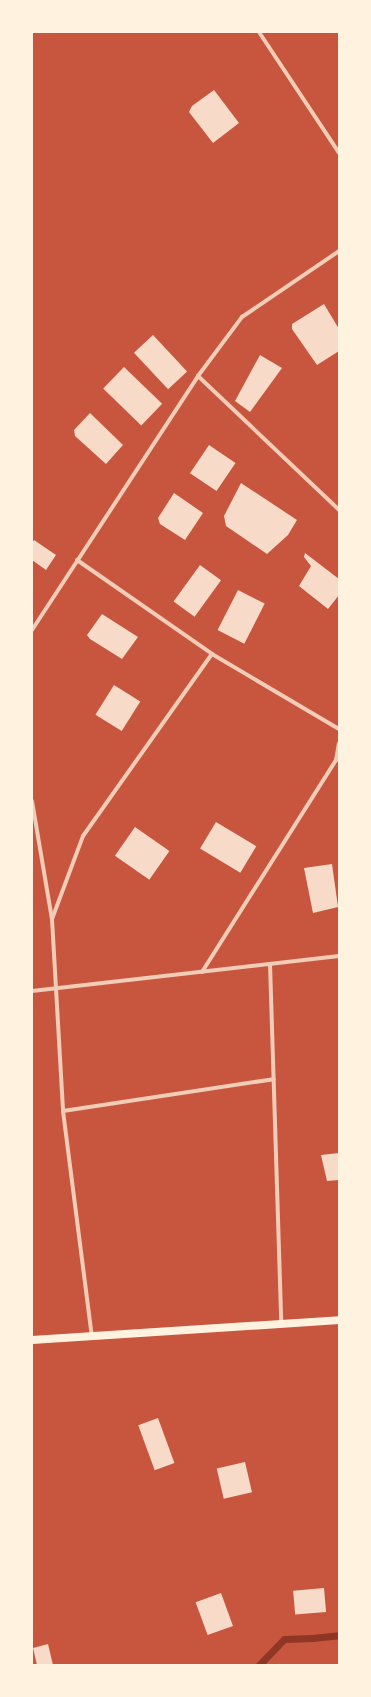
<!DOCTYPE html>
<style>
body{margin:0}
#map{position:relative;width:371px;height:1697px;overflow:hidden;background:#c8553d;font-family:"Source Sans 3",sans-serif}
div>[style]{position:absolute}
.stream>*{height:7px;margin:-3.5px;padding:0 3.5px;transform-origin:3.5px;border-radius:3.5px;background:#8f3625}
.building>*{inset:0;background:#f7dbc8;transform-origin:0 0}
.minor>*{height:4px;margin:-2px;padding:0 2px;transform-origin:2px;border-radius:2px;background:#f1ccb7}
.secondary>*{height:8px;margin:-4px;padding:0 4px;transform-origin:4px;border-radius:4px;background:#fff3e0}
span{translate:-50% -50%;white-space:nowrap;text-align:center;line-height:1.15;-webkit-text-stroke:4px #fff3e0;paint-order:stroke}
.frame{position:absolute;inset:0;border:33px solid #fff3e0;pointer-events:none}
</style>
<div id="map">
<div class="stream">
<i style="left:259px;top:1665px;width:36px;rotate:-46deg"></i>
<i style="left:284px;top:1639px;width:28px;rotate:-2deg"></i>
<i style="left:312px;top:1638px;width:27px;rotate:-6deg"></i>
</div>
<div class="building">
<i style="clip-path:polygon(214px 90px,239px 123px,213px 143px,189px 112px,192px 106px)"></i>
<i style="clip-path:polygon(324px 304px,339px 329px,339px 351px,317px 365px,292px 329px,292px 324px)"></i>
<i style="left:153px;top:335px;width:50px;height:26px;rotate:47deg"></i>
<i style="clip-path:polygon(260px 355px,282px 368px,250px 412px,235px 401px)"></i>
<i style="left:124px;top:367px;width:53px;height:30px;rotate:44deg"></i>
<i style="clip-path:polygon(90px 413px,123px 445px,106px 464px,75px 436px,74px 430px)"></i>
<i style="left:209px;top:445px;width:32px;height:34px;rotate:34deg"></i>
<i style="clip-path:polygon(241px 483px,297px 520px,288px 535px,267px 554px,226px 526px,224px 516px)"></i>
<i style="clip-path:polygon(174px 493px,203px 513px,185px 540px,160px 524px,158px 518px)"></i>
<i style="clip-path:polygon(34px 540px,56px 555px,46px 570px,32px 560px,32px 543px)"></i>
<i style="clip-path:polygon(305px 553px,339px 579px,339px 595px,328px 609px,299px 586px,311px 566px,304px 557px)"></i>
<i style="left:200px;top:565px;width:26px;height:45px;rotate:36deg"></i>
<i style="left:238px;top:590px;width:30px;height:45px;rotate:27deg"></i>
<i style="clip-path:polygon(102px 614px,138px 637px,122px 659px,90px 639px,87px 635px)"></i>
<i style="left:114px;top:685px;width:31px;height:35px;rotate:32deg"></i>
<i style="left:216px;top:822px;width:47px;height:31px;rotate:31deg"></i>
<i style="left:135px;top:827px;width:42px;height:35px;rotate:35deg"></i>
<i style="clip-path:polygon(332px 864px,338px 907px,313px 913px,304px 868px)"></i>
<i style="clip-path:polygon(339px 1153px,339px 1180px,327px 1181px,321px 1155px)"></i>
<i style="left:158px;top:1418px;width:48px;height:21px;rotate:70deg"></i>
<i style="left:245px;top:1462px;width:31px;height:29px;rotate:77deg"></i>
<i style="left:324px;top:1588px;width:24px;height:31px;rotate:85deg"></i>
<i style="left:221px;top:1593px;width:35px;height:27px;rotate:70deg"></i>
<i style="clip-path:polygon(48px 1644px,53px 1665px,37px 1665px,33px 1648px)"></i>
</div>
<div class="minor">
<i style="left:259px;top:32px;width:145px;rotate:56.5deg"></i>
<i style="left:198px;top:376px;width:195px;rotate:43.5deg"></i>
<i style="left:77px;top:560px;width:165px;rotate:34.8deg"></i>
<i style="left:212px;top:654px;width:147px;rotate:30.6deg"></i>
<i style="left:32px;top:630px;width:303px;rotate:-56.8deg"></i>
<i style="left:198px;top:376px;width:74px;rotate:-53.3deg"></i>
<i style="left:242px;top:317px;width:117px;rotate:-34.2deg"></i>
<i style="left:32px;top:801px;width:120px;rotate:80.4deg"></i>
<i style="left:52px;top:919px;width:192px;rotate:86.7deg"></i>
<i style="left:63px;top:1111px;width:227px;rotate:82.7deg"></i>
<i style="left:52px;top:919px;width:89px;rotate:-69.5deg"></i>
<i style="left:83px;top:836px;width:223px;rotate:-54.7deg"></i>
<i style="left:270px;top:964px;width:359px;rotate:88.2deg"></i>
<i style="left:202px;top:972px;width:251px;rotate:-57.7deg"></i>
<i style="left:336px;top:760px;width:17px;rotate:-80deg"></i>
<i style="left:32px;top:991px;width:309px;rotate:-6.5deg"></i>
<i style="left:63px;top:1111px;width:213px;rotate:-8.6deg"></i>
</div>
<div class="secondary">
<i style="left:32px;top:1340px;width:308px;rotate:-3.7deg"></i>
</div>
<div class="frame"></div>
</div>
